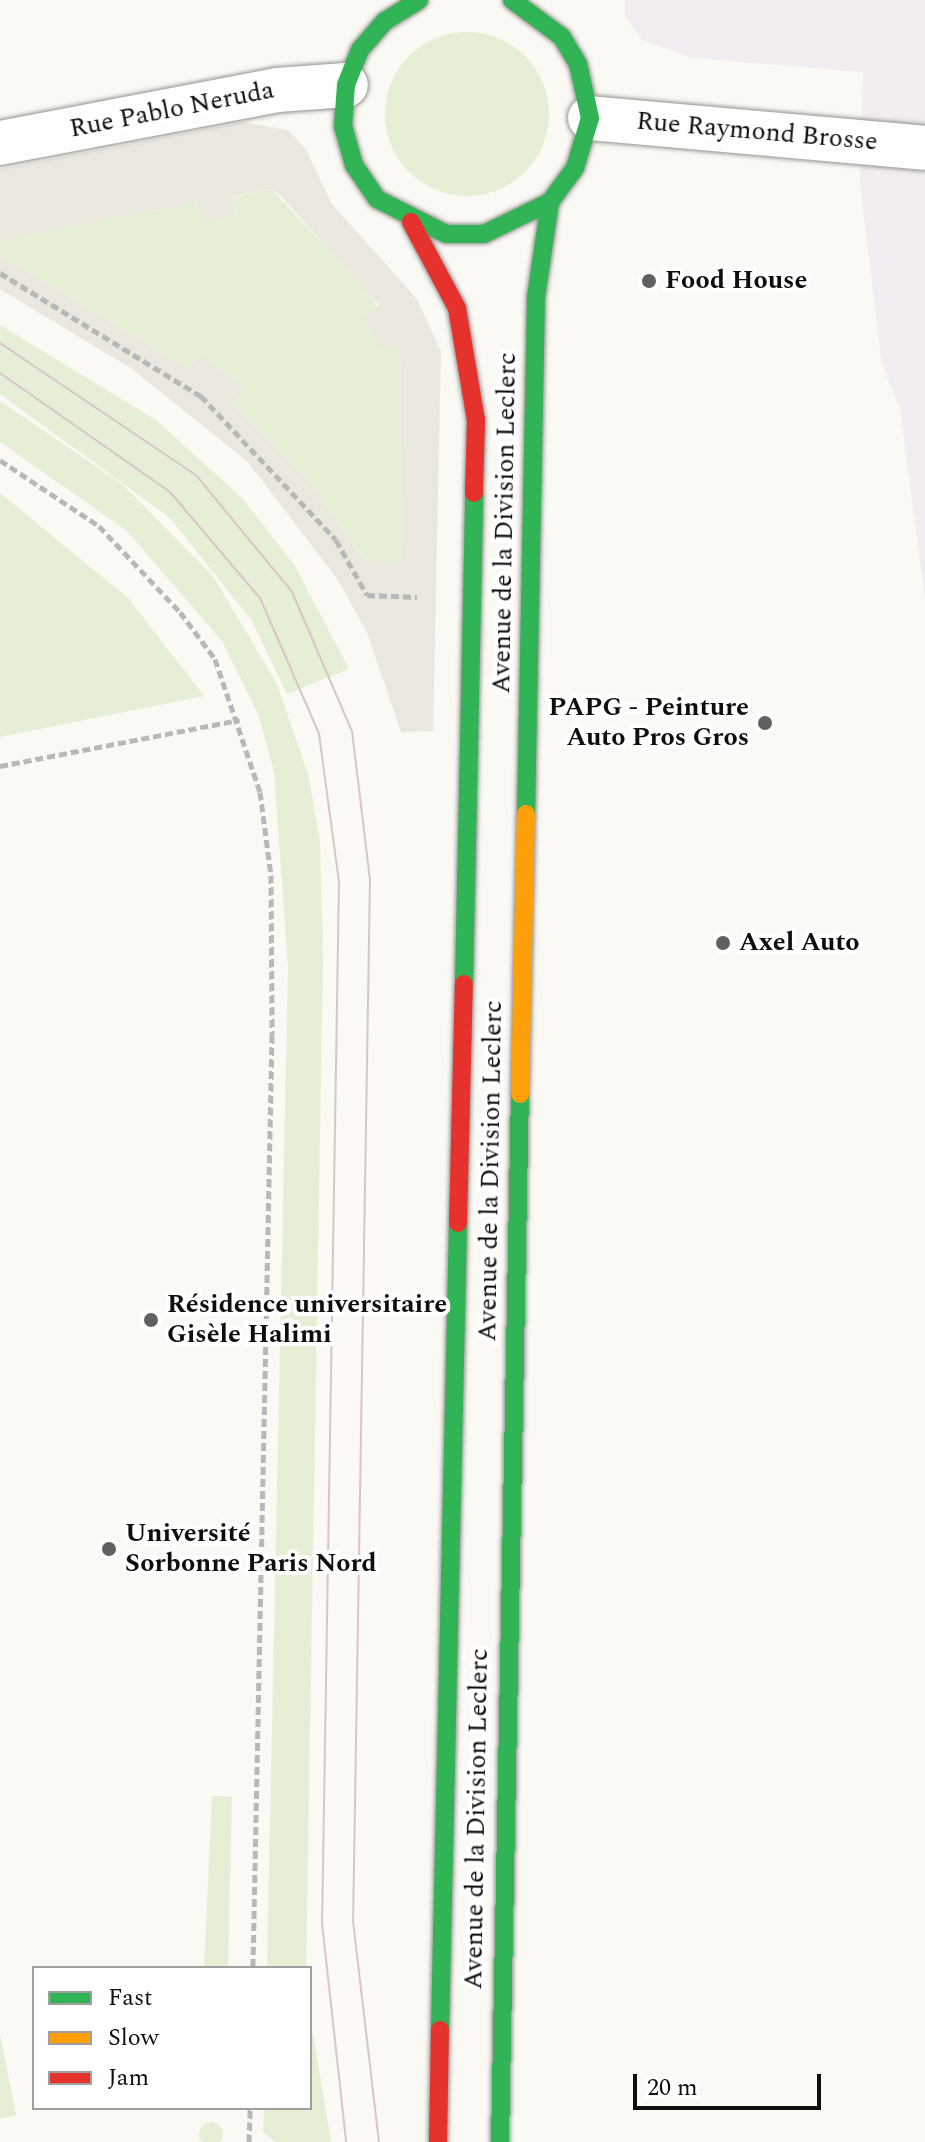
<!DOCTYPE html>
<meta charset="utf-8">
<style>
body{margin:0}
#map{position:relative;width:925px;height:2142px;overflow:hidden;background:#faf9f4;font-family:Spectral,serif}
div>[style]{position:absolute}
.industrial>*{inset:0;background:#f2edf0}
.green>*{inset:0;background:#e5efd5}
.round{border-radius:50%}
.plaza>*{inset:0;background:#eae7df}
.path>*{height:5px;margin-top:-2.5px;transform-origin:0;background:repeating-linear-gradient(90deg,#b8b8b7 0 8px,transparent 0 12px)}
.roads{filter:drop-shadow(0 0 2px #949492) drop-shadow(0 0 2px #949492)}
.street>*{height:44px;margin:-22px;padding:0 22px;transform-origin:22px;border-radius:22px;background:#fefefd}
.fast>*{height:18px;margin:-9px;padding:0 9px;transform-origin:9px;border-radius:9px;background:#30b455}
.slow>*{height:18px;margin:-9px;padding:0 9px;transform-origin:9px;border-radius:9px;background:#ff9f0a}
.jam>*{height:18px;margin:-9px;padding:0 9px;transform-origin:9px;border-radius:9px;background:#e5322d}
.tram>*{height:2px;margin:-1px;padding:0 1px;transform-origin:1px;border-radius:1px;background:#d6c6c7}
.dots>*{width:22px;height:22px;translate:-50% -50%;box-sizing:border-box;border:4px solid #fff;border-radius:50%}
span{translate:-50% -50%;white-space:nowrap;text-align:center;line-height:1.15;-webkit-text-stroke:8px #fff;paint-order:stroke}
.street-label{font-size:26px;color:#0e0e0e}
.poi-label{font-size:26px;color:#0e0e0e;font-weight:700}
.left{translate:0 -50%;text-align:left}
.right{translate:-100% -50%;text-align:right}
.legend{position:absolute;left:32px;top:1966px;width:280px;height:144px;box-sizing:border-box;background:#fff;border:2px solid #9f9f9f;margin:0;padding:10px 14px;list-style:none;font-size:24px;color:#0e0e0e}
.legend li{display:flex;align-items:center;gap:16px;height:40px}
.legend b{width:40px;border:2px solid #9f9f9f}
.scale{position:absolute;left:633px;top:2074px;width:188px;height:36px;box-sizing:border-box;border:4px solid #0e0e0e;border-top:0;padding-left:10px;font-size:24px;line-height:28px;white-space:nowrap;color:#0e0e0e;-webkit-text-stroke:6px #fff;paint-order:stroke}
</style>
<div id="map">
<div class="industrial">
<i style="clip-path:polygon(625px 0,925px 0,925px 600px,900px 409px,882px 365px,860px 185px,863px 72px,694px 58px,642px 40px,625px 16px)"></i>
</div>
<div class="green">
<i class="round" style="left:385px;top:32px;width:164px;height:164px"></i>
<i style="clip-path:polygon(271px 189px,366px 288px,400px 346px,402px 563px,366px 562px,308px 480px,231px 402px,199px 355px,188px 369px,0 255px,0 240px,197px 202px,202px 221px,234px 216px,231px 197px)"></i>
<i style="clip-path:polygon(0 325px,156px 420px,243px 499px,295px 566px,349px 669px,287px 694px,252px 621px,170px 518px,0 394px)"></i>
<i style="clip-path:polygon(0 401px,122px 484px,213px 576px,277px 684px,308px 774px,320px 841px,323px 955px,306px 1968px,267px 1968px,288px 968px,274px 771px,258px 714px,222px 641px,127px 531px,0 442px)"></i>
<i style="clip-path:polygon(0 493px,128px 598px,204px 696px,0 737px)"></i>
<i style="clip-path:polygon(212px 1796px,232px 1797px,228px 1968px,204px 1968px)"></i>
<i style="clip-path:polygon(310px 2017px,331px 2142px,275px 2142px,263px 2132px,264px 2108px,310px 2108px)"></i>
<i style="clip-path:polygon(0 2034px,16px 2115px,0 2119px)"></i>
<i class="round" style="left:199px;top:2122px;width:24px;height:24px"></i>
</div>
<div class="plaza">
<i style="clip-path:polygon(243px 122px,288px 130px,305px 148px,332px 204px,417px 299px,441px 352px,433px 731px,401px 732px,367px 632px,336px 577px,247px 461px,132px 369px,0 289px,0 255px,188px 369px,199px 355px,224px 372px,244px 390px,232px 403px,308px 480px,365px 561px,402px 563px,400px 346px,381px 350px,364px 318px,379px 305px,280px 195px,271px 189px,232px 196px,234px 216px,202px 221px,197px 202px,0 240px,0 169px)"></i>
</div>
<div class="path">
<i style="left:0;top:273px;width:236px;rotate:31.5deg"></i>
<i style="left:201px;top:396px;width:197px;rotate:46.8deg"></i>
<i style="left:336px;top:540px;width:63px;rotate:60.6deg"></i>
<i style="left:367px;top:595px;width:50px;rotate:2.3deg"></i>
<i style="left:0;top:460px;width:119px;rotate:33.7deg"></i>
<i style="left:99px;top:526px;width:118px;rotate:46.7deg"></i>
<i style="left:180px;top:612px;width:59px;rotate:53.3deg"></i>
<i style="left:215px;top:659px;width:140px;rotate:71.3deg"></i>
<i style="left:260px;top:792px;width:84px;rotate:82.5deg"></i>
<i style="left:271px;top:875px;width:160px;rotate:89.6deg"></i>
<i style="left:272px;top:1035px;width:933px;rotate:91.17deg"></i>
<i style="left:0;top:766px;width:244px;rotate:-10.9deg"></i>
<i style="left:249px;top:2142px;width:34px;rotate:-88deg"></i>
</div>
<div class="roads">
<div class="street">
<i style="left:590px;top:118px;width:336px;rotate:5.1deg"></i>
<i style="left:0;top:143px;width:282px;rotate:-10.8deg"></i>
<i style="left:277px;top:90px;width:69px;rotate:-4.1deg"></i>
</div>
<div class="fast">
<i style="left:419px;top:0;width:40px;rotate:148deg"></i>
<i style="left:385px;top:21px;width:38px;rotate:131deg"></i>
<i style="left:360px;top:50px;width:38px;rotate:112deg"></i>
<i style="left:346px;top:85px;width:41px;rotate:94.2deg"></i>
<i style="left:343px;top:126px;width:41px;rotate:74.2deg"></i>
<i style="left:354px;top:165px;width:41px;rotate:55.9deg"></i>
<i style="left:377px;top:199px;width:77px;rotate:26.9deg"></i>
<i style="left:446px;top:234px;width:38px"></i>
<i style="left:484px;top:234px;width:73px;rotate:-25.9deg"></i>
<i style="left:550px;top:202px;width:42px;rotate:-53.7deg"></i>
<i style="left:575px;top:168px;width:52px;rotate:-73.3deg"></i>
<i style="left:590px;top:118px;width:55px;rotate:-102.5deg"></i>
<i style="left:578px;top:64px;width:31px;rotate:-121deg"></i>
<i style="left:562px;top:37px;width:62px;rotate:-143.5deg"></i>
<i style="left:526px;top:814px;width:517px;rotate:-88.89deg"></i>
<i style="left:536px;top:297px;width:96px;rotate:-81.6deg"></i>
<i style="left:464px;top:984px;width:491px;rotate:-88.8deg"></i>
<i style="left:440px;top:2030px;width:807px;rotate:-88.72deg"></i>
<i style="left:500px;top:2142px;width:1048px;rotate:-88.91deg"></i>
</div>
<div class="slow">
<i style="left:520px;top:1094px;width:280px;rotate:-88.8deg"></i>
</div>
<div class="jam">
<i style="left:411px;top:222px;width:98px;rotate:61.9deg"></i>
<i style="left:457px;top:308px;width:114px;rotate:80.4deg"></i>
<i style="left:476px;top:420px;width:73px;rotate:91.6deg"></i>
<i style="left:458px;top:1223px;width:239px;rotate:-88.6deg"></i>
<i style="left:438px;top:2142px;width:112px;rotate:-89deg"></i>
</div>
</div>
<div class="tram">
<i style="left:0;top:343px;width:236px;rotate:34deg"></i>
<i style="left:196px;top:475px;width:151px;rotate:50.6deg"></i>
<i style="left:292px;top:592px;width:151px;rotate:66.7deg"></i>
<i style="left:352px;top:731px;width:149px;rotate:83.1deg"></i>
<i style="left:370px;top:879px;width:1042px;rotate:90.93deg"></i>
<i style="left:353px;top:1921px;width:223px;rotate:83.3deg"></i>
<i style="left:0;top:373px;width:208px;rotate:35deg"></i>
<i style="left:170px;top:492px;width:139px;rotate:49.7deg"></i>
<i style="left:260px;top:598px;width:148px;rotate:66.5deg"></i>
<i style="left:319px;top:734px;width:148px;rotate:82.3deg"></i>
<i style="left:339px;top:881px;width:1042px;rotate:90.93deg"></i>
<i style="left:322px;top:1923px;width:220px;rotate:83.7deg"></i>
</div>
<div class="dots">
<i style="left:649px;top:281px;background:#61605e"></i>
<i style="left:765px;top:723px;background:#61605e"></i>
<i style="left:723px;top:943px;background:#61605e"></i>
<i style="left:151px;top:1320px;background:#61605e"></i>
<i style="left:109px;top:1549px;background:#61605e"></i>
</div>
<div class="street-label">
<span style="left:172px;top:110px;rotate:-11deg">Rue Pablo Neruda</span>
<span style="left:757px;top:132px;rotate:5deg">Rue Raymond Brosse</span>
<span style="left:505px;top:523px;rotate:-89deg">Avenue de la Division Leclerc</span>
<span style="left:491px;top:1171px;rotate:-89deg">Avenue de la Division Leclerc</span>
<span style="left:477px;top:1819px;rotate:-89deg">Avenue de la Division Leclerc</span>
</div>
<div class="poi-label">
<span class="left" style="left:665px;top:281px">Food House</span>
<span class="right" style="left:749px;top:723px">PAPG - Peinture<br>Auto Pros Gros</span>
<span class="left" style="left:739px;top:943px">Axel Auto</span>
<span class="left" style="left:167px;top:1320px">Résidence universitaire<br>Gisèle Halimi</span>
<span class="left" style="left:125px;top:1549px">Université<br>Sorbonne Paris Nord</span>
</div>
<ul class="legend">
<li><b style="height:10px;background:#30b455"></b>Fast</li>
<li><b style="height:10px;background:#ff9f0a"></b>Slow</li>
<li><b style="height:10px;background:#e5322d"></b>Jam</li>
</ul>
<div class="scale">20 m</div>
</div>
